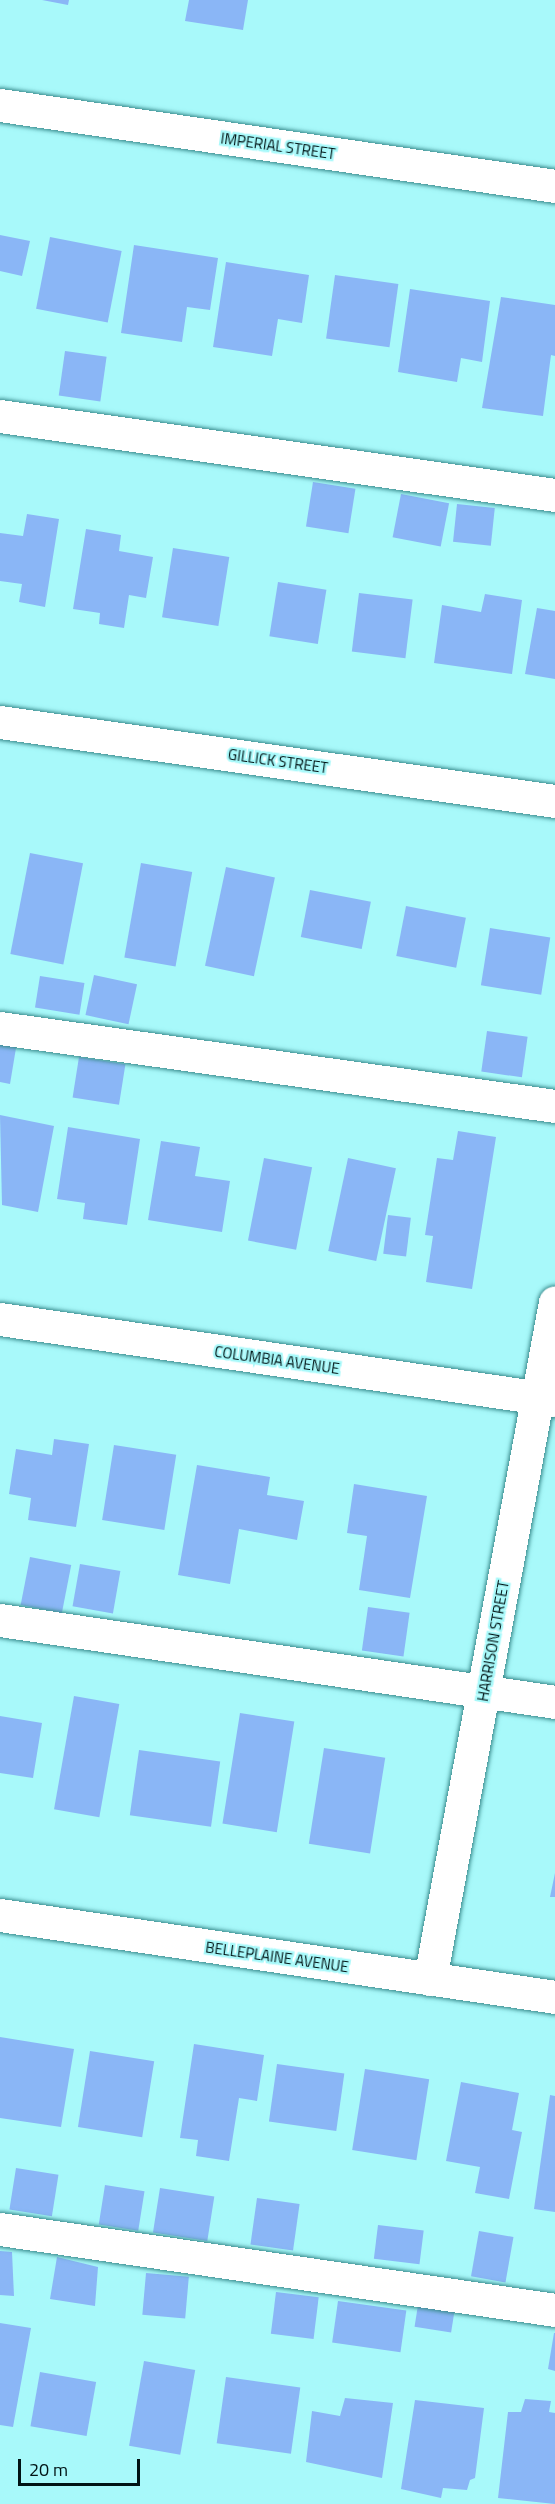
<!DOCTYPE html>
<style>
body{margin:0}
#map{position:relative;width:555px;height:2504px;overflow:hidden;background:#a8f9fa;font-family:"Titillium Web",sans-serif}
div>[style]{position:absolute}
.building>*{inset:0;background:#8ab6f6;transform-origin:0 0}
.roads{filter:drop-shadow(0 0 2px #398b8d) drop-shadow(0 0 2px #398b8d)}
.minor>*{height:33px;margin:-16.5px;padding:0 16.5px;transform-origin:16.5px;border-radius:16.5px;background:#fff}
span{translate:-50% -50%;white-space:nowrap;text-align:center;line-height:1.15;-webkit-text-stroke:4.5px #a8f9fa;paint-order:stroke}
.street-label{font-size:15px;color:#001314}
.scale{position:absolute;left:18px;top:2459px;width:122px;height:27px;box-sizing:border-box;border:3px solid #001314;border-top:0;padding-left:8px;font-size:18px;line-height:21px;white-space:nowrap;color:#001314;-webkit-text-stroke:4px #a8f9fa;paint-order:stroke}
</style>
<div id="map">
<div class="building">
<i style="clip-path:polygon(42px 0,69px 0,68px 5px)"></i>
<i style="clip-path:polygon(189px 0,248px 0,243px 30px,185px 21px)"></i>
<i style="clip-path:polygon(0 235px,30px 241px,22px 276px,0 271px)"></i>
<i style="left:50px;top:237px;width:73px;height:73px;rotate:11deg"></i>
<i style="clip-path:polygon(134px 245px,218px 258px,210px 310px,187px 307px,182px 342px,121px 333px)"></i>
<i style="clip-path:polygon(226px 262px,309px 275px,302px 323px,278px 319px,272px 356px,213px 347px)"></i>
<i style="left:335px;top:275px;width:64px;height:64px;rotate:8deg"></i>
<i style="clip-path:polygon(410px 289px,490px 301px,482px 362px,461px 358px,457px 382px,398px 372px)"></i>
<i style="clip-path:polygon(501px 297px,555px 305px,555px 356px,551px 355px,543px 416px,482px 408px)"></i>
<i style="left:65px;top:351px;width:42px;height:45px;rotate:8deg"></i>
<i style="left:313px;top:482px;width:43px;height:45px;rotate:9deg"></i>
<i style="left:401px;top:494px;width:49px;height:44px;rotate:11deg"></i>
<i style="left:457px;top:504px;width:38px;height:38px;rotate:6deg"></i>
<i style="clip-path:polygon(27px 514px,59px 519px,45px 607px,19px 602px,22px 584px,0 581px,0 533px,23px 536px)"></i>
<i style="clip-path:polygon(86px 529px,121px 535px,119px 551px,153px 557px,146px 598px,129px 595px,124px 628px,99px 624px,100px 613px,73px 609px)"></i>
<i style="left:173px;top:548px;width:57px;height:70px;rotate:9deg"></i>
<i style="left:278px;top:582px;width:49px;height:55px;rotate:9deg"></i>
<i style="left:359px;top:593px;width:54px;height:59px;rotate:7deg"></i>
<i style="clip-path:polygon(485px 594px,522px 600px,512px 674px,434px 663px,442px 605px,481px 612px)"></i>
<i style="clip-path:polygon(537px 608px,555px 611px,555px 679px,525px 674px)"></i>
<i style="left:30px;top:853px;width:54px;height:103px;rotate:11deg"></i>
<i style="left:141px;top:863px;width:52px;height:96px;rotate:10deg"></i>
<i style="left:226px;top:867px;width:50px;height:101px;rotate:12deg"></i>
<i style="left:310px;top:890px;width:62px;height:48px;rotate:11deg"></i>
<i style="left:406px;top:906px;width:61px;height:51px;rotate:11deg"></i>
<i style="left:490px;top:928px;width:61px;height:58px;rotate:9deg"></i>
<i style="left:94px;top:975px;width:44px;height:41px;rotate:12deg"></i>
<i style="left:40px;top:976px;width:45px;height:32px;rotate:9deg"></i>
<i style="left:487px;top:1031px;width:41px;height:41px;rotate:8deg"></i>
<i style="clip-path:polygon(0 1040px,17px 1042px,10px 1084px,0 1082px)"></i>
<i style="left:79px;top:1057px;width:47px;height:41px;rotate:9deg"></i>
<i style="clip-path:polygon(0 1115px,54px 1126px,38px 1212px,2px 1205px)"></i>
<i style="clip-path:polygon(68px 1127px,140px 1139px,127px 1225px,83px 1219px,85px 1203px,57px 1199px)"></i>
<i style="clip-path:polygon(458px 1131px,496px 1137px,472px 1289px,426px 1282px,433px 1236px,425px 1235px,437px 1158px,453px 1160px)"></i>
<i style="clip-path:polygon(161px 1141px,200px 1147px,195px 1176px,230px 1181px,222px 1232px,148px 1220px)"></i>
<i style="left:264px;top:1158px;width:49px;height:84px;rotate:11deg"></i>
<i style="left:348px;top:1158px;width:49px;height:95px;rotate:12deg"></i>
<i style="left:388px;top:1215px;width:23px;height:39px;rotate:7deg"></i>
<i style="clip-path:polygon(54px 1439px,89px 1444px,76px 1527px,28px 1520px,31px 1498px,9px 1494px,16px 1449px,52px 1455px)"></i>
<i style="left:114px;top:1445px;width:63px;height:76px;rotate:9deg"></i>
<i style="clip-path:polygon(197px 1465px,270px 1477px,267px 1495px,304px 1501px,297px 1540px,239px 1529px,230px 1584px,178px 1575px)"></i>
<i style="clip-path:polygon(354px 1484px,427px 1496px,410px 1598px,359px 1590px,367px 1536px,347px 1533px)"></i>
<i style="left:30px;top:1557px;width:42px;height:49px;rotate:11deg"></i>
<i style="left:80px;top:1564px;width:41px;height:43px;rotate:10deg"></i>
<i style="left:368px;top:1607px;width:42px;height:44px;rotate:8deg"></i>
<i style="left:74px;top:1696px;width:46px;height:115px;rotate:10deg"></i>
<i style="left:240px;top:1713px;width:55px;height:112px;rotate:9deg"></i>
<i style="clip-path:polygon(0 1716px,42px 1723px,33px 1778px,0 1773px)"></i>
<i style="left:324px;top:1748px;width:62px;height:97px;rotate:9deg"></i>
<i style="left:139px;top:1750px;width:82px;height:66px;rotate:8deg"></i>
<i style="clip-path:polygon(555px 1873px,555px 1897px,550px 1897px)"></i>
<i style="clip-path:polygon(0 2037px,74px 2049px,61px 2127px,0 2118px)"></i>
<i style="clip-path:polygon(194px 2044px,264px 2055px,257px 2101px,239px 2098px,229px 2161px,196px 2156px,198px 2140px,180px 2138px)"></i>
<i style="left:90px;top:2051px;width:65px;height:77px;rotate:9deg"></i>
<i style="left:277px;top:2064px;width:68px;height:58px;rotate:8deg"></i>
<i style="left:365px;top:2069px;width:65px;height:82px;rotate:9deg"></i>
<i style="clip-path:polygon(461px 2082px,519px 2093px,512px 2130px,522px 2132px,509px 2199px,475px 2193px,480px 2167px,446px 2161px)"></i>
<i style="clip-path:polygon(550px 2095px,555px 2096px,555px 2212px,534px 2209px)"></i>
<i style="left:16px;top:2168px;width:43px;height:42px;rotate:9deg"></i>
<i style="left:105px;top:2185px;width:40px;height:40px;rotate:9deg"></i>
<i style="left:160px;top:2188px;width:55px;height:45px;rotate:9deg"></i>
<i style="left:257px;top:2198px;width:43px;height:47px;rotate:8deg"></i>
<i style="left:378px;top:2225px;width:46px;height:34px;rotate:7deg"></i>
<i style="left:479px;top:2231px;width:35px;height:46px;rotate:10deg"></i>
<i style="clip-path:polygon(0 2251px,12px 2252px,14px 2296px,0 2295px)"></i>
<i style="clip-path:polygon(57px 2257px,98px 2267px,95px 2306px,50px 2299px)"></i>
<i style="left:146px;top:2273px;width:43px;height:42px;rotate:5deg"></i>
<i style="left:276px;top:2292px;width:43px;height:42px;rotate:7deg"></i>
<i style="left:338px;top:2301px;width:69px;height:42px;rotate:8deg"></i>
<i style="left:418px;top:2305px;width:37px;height:22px;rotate:9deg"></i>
<i style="clip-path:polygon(0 2323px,31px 2328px,13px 2427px,0 2425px)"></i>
<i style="clip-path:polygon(554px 2333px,555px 2333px,555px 2371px,548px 2369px)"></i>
<i style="left:144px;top:2361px;width:52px;height:86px;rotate:10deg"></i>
<i style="left:40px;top:2372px;width:57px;height:55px;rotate:10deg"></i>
<i style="left:226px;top:2377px;width:75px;height:67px;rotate:8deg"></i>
<i style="clip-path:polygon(345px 2398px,393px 2403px,382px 2478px,306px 2462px,312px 2411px,340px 2416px)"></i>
<i style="clip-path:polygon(525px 2399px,551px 2401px,549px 2412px,555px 2413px,555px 2504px,498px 2498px,508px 2412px,521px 2412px)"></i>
<i style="clip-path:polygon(415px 2400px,484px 2408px,475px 2478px,470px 2480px,467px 2490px,443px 2488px,441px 2498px,401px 2489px)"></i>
</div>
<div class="roads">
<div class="minor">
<i style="left:0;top:105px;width:561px;rotate:8.3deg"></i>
<i style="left:0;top:416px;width:561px;rotate:8.1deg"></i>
<i style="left:0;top:722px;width:561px;rotate:8.1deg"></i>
<i style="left:0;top:1028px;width:560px;rotate:8deg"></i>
<i style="left:0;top:1319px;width:561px;rotate:8.3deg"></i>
<i style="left:0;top:1620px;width:561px;rotate:8.4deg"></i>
<i style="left:0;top:1915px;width:561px;rotate:8.4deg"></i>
<i style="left:430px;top:1979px;width:688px;rotate:-79.54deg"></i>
<i style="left:0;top:2229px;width:561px;rotate:8.3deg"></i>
</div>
</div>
<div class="street-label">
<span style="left:278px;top:146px;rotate:8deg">IMPERIAL STREET</span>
<span style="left:278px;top:761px;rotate:8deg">GILLICK STREET</span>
<span style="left:277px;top:1360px;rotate:8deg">COLUMBIA AVENUE</span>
<span style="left:493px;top:1641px;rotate:-80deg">HARRISON STREET</span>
<span style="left:277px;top:1957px;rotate:8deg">BELLEPLAINE AVENUE</span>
</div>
<div class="scale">20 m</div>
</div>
